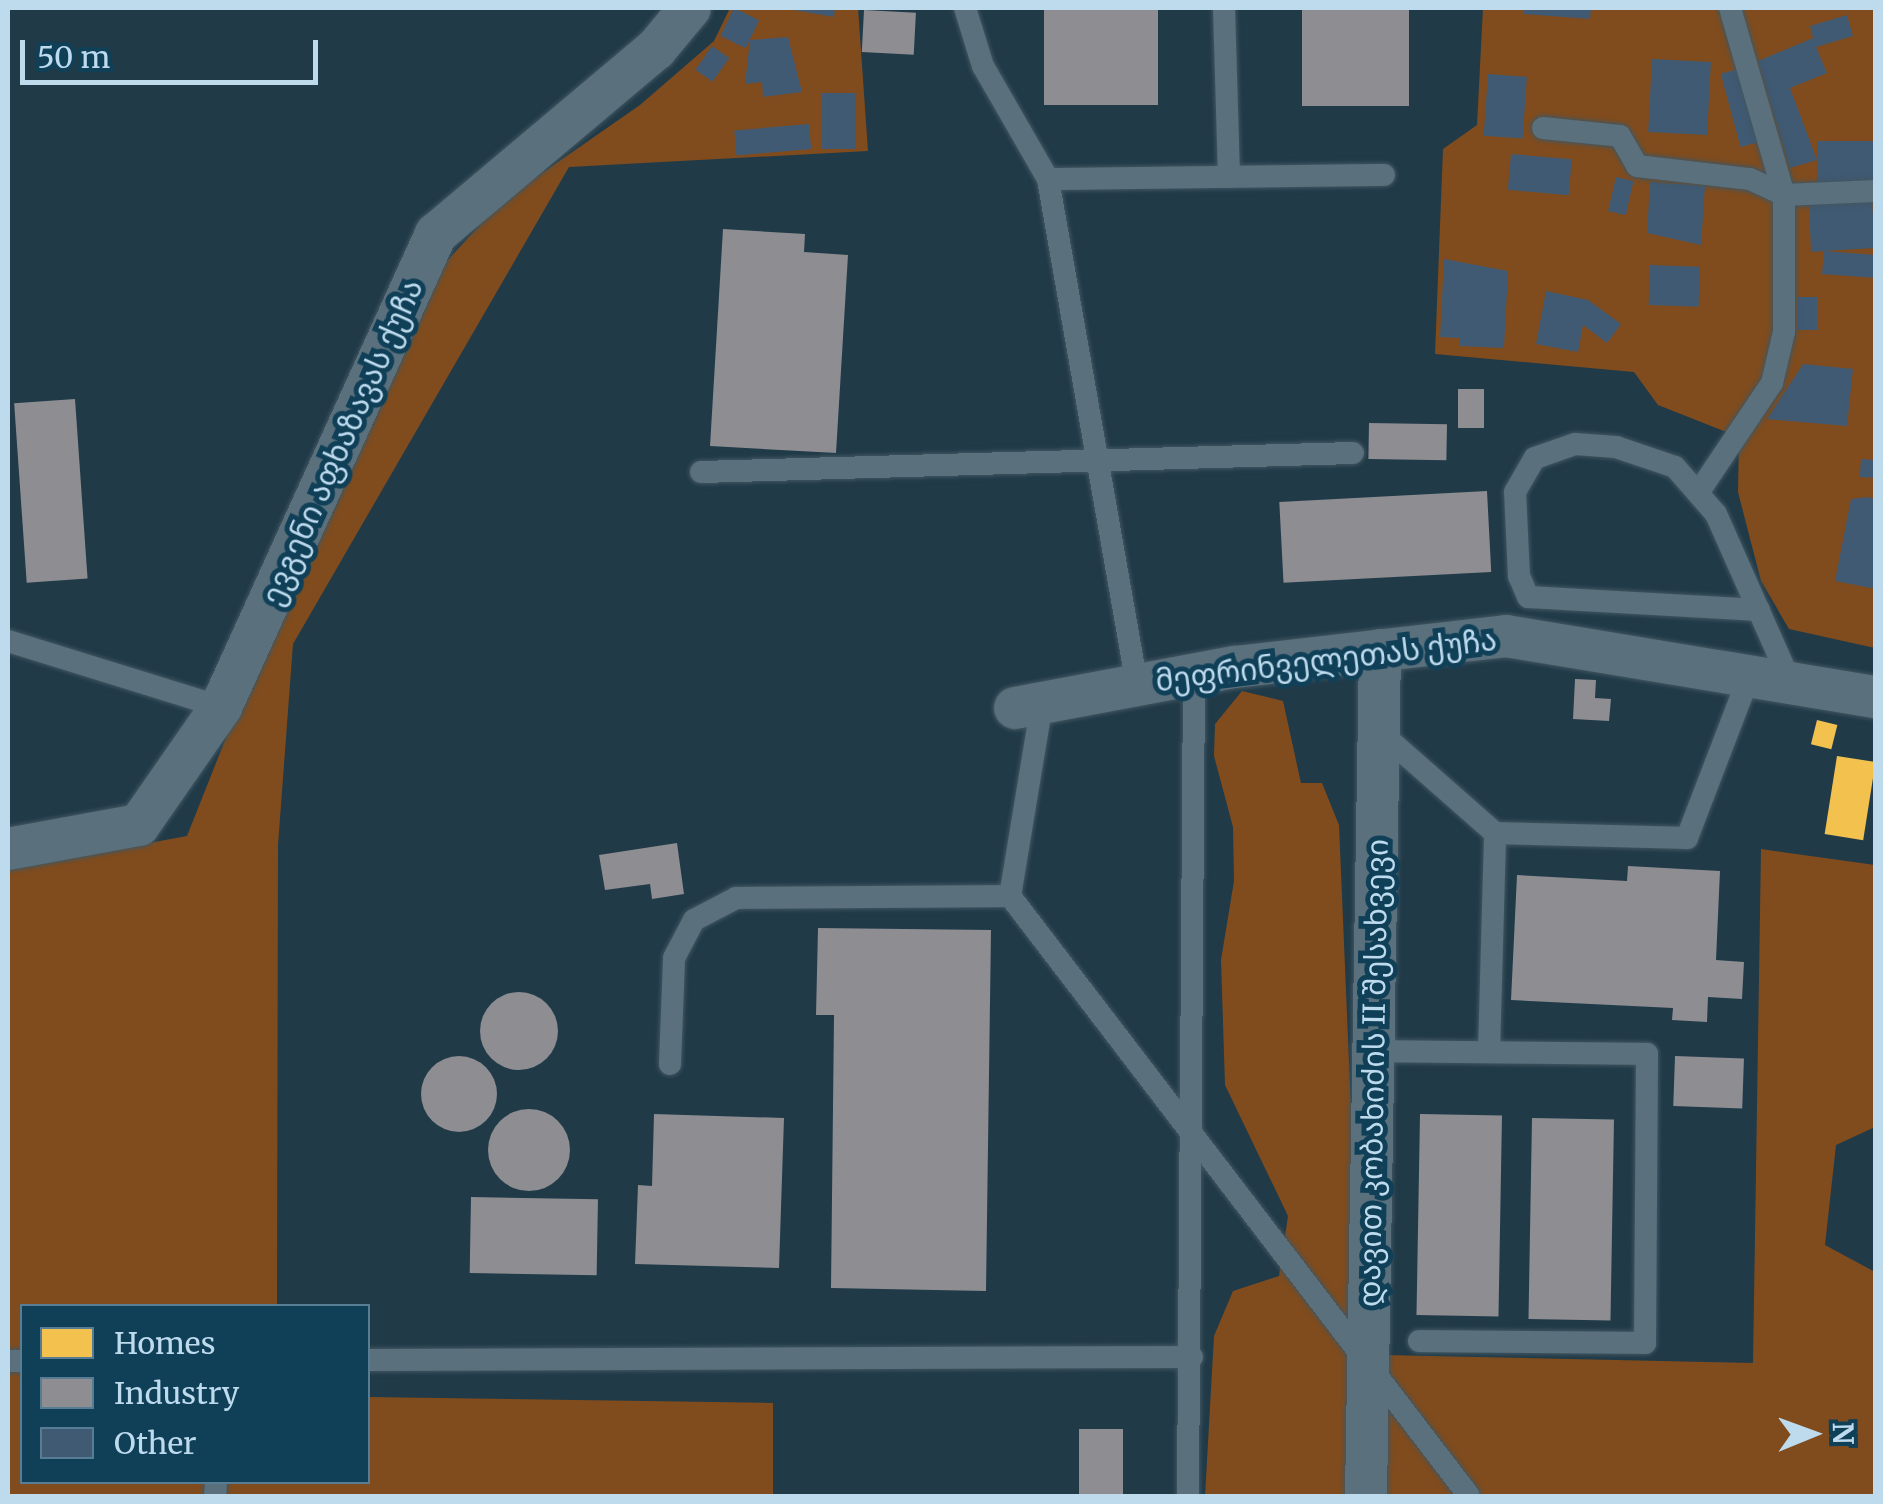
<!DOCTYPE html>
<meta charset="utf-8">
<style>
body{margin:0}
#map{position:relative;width:1883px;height:1504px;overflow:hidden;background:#203a48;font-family:Merriweather,"Noto Sans Georgian",serif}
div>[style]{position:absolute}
.green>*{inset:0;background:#804c1d}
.homes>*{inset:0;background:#f2c14e;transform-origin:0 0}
.industry>*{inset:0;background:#8d8d92;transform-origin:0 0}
.round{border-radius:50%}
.building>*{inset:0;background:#405a73;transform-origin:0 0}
.roads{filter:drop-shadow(0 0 2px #415661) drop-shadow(0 0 2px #415661)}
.service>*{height:22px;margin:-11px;padding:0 11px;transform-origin:11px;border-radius:11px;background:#5a707c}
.minor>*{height:42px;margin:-21px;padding:0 21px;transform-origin:21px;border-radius:21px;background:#5a707c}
span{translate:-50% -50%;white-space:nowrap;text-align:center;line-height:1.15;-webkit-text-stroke:10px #103f58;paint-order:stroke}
.street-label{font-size:30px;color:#bedbee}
.frame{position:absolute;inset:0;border:10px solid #bedbee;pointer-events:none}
.legend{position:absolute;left:20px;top:1304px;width:350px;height:180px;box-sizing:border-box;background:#103f58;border:2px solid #567d94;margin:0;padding:12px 18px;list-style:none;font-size:30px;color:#bedbee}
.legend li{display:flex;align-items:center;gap:20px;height:50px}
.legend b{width:50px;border:2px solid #567d94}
.north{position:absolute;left:1763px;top:1384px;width:100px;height:100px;-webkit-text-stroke:8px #103f58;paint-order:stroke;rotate:89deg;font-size:28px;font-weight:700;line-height:40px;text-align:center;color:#bedbee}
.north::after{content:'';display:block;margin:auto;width:35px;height:45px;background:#bedbee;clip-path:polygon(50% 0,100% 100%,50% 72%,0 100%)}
.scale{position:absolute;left:20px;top:40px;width:298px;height:45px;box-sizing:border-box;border:5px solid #bedbee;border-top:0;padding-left:12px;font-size:30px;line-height:35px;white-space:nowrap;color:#bedbee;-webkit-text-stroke:8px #103f58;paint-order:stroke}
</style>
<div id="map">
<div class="green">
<i style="clip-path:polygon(730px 8px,858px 8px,868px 151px,569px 167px,293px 644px,278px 845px,277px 1306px,22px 1306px,22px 1482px,368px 1482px,368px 1397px,773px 1403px,773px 1496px,8px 1496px,8px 869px,187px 836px,291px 574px,445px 263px,502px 201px,640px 105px,714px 41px)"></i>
<i style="clip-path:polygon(1483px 8px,1875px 8px,1875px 648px,1789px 629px,1761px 581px,1738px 492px,1739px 437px,1658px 405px,1634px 372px,1435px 354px,1443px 149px,1477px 125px)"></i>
<i style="clip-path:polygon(1242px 691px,1283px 701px,1301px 783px,1322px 783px,1339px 825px,1354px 1180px,1348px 1496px,1205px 1496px,1214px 1336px,1233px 1291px,1279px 1276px,1288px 1216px,1225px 1085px,1221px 960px,1234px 881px,1233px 827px,1214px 756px,1215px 724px)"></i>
<i style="clip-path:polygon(1761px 849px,1875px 865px,1875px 1127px,1836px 1145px,1825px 1245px,1875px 1272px,1875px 1496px,1380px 1496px,1384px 1355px,1753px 1363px)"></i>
</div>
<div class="homes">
<i style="left:1817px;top:720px;width:21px;height:25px;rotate:14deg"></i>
<i style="left:1837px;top:756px;width:39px;height:79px;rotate:9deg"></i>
</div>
<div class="industry">
<i style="left:1044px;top:8px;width:114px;height:97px"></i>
<i style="left:1302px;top:8px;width:107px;height:98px"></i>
<i style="left:864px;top:10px;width:52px;height:42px;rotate:3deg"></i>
<i style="clip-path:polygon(723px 229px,805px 234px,804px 252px,848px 255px,836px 453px,710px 446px)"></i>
<i style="left:1484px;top:389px;width:39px;height:26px;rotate:90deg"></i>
<i style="left:75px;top:399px;width:180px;height:61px;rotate:86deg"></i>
<i style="left:1369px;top:423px;width:78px;height:36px;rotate:1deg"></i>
<i style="left:1487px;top:491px;width:81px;height:208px;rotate:87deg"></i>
<i style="clip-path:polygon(1575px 679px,1596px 680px,1595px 698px,1611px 699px,1609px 721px,1573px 719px)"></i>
<i style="clip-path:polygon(677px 843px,684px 894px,652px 899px,650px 884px,605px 890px,599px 855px)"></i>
<i style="clip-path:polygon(1628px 866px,1720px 871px,1716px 960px,1744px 962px,1742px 999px,1708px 997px,1707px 1022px,1672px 1020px,1673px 1008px,1511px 1000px,1517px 875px,1627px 881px)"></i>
<i style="clip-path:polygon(818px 928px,991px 930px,986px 1291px,831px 1288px,834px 1015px,816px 1015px)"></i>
<i class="round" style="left:480px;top:992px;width:78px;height:78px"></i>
<i class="round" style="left:421px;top:1056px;width:76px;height:76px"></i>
<i style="left:1675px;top:1056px;width:69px;height:50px;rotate:2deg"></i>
<i class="round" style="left:488px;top:1109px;width:82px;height:82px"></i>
<i style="clip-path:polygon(654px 1114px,784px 1118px,779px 1268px,635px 1264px,638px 1185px,652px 1186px)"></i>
<i style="left:1420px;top:1114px;width:82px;height:201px;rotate:1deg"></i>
<i style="left:1532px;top:1118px;width:82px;height:201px;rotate:1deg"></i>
<i style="left:471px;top:1197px;width:127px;height:76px;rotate:1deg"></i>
<i style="left:1079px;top:1429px;width:44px;height:67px"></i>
</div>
<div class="building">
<i style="left:734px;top:8px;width:28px;height:31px;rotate:26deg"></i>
<i style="clip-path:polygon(782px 8px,835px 8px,834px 17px)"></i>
<i style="clip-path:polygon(1523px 8px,1591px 8px,1590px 19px,1523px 14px)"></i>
<i style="clip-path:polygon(1847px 15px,1853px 36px,1816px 47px,1827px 73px,1790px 88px,1817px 160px,1790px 168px,1758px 61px,1813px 38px,1810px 26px)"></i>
<i style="clip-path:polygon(788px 37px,802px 92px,763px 97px,762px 82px,745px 84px,750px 40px)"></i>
<i style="left:712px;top:46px;width:21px;height:29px;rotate:35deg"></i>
<i style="left:1652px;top:59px;width:59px;height:73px;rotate:3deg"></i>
<i style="left:1742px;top:68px;width:76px;height:22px;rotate:75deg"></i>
<i style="left:1488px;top:74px;width:39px;height:62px;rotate:4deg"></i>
<i style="left:822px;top:93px;width:33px;height:56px"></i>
<i style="left:809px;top:124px;width:25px;height:75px;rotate:85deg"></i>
<i style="left:1876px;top:141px;width:41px;height:59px;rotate:90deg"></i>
<i style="left:1511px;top:154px;width:61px;height:36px;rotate:5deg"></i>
<i style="left:1616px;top:177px;width:18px;height:35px;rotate:13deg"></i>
<i style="clip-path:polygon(1650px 182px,1705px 186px,1701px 245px,1647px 233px)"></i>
<i style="clip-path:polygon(1872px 199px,1875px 248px,1824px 251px,1876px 255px,1876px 278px,1822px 274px,1824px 251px,1811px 252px,1809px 202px)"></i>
<i style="clip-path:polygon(1444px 259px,1508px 271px,1504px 348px,1459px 346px,1459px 338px,1440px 337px)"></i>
<i style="left:1650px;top:265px;width:50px;height:40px;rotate:2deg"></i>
<i style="clip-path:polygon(1546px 291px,1588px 300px,1621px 324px,1607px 343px,1583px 325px,1578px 352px,1536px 344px)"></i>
<i style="left:1798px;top:297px;width:19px;height:33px"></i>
<i style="clip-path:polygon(1803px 364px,1853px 369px,1847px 426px,1767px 419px)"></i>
<i style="left:1861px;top:459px;width:15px;height:18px;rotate:4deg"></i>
<i style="clip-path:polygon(1868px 497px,1876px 499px,1876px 589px,1835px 581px,1851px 499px)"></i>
</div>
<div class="roads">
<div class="service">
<i style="left:965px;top:8px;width:61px;rotate:72.8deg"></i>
<i style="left:983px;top:66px;width:130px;rotate:60.1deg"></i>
<i style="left:1224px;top:8px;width:169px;rotate:88.3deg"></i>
<i style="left:1543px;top:128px;width:77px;rotate:5.9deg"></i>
<i style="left:1620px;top:136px;width:34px;rotate:60deg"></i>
<i style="left:1637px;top:166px;width:114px;rotate:6.6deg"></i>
<i style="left:1750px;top:179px;width:38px;rotate:25deg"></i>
<i style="left:1784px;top:195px;width:92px;rotate:-2.5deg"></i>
<i style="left:701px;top:472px;width:652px;rotate:-1.67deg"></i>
<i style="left:1698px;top:493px;width:133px;rotate:-56.1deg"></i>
<i style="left:1772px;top:383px;width:52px;rotate:-76.8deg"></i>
<i style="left:1784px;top:332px;width:137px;rotate:-90deg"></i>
<i style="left:1784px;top:195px;width:195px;rotate:-106.1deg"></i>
<i style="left:1759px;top:610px;width:231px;rotate:-176.8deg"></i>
<i style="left:1528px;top:597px;width:23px;rotate:-113deg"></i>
<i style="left:1519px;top:576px;width:84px;rotate:-92.7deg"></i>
<i style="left:1515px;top:492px;width:39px;rotate:-60deg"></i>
<i style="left:1535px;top:458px;width:42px;rotate:-19.3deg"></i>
<i style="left:1575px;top:444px;width:41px;rotate:4.2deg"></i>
<i style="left:1616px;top:447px;width:62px;rotate:18.7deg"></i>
<i style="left:1675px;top:467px;width:62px;rotate:48.9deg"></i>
<i style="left:1716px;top:514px;width:183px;rotate:66.1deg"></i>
<i style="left:8px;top:641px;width:223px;rotate:17.2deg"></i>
<i style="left:1137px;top:685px;width:514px;rotate:-99.98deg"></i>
<i style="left:1048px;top:179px;width:336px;rotate:-0.7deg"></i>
<i style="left:1042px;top:703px;width:196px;rotate:99.4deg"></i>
<i style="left:1010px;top:896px;width:755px;rotate:52.58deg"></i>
<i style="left:1379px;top:731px;width:154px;rotate:41.3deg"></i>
<i style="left:1373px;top:1051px;width:274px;rotate:0.6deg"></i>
<i style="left:1647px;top:1054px;width:289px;rotate:90.4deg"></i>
<i style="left:1645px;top:1343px;width:226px;rotate:-179.5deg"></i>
<i style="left:1489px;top:1052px;width:219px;rotate:-88.4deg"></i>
<i style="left:1495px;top:833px;width:192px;rotate:1.5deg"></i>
<i style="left:1687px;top:838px;width:176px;rotate:-69deg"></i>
<i style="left:670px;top:1064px;width:106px;rotate:-87.8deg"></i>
<i style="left:674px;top:958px;width:43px;rotate:-62.2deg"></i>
<i style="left:694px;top:920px;width:47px;rotate:-27.6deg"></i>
<i style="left:736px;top:898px;width:274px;rotate:-0.4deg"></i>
<i style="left:368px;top:1360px;width:824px;rotate:-0.21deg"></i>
<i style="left:8px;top:1361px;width:14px"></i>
<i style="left:215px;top:1496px;width:14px;rotate:-86deg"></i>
<i style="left:1188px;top:1496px;width:822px;rotate:-89.58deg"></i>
</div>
<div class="minor">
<i style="left:1015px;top:708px;width:224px;rotate:-10.6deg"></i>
<i style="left:1235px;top:667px;width:273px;rotate:-6.5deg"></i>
<i style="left:1506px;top:636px;width:375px;rotate:9.4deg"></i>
<i style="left:8px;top:849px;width:133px;rotate:-10.4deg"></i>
<i style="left:139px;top:825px;width:144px;rotate:-55.2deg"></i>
<i style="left:221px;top:707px;width:520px;rotate:-65.56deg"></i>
<i style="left:436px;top:234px;width:287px;rotate:-40.1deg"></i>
<i style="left:656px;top:49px;width:53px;rotate:-50.3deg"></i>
<i style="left:1366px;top:1496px;width:846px;rotate:-89.05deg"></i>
</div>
</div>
<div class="street-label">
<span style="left:342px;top:442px;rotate:-66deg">ევგენი აფხაზავას ქუჩა</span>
<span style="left:1326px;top:660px;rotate:-7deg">მეფრინველეთას ქუჩა</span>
<span style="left:1373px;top:1073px;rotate:-89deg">დავით კობახიძის II შესახვევი</span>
</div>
<div class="frame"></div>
<ul class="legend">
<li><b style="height:28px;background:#f2c14e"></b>Homes</li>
<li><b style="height:28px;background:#8d8d92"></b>Industry</li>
<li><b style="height:28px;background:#405a73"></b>Other</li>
</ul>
<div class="north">N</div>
<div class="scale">50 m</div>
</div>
